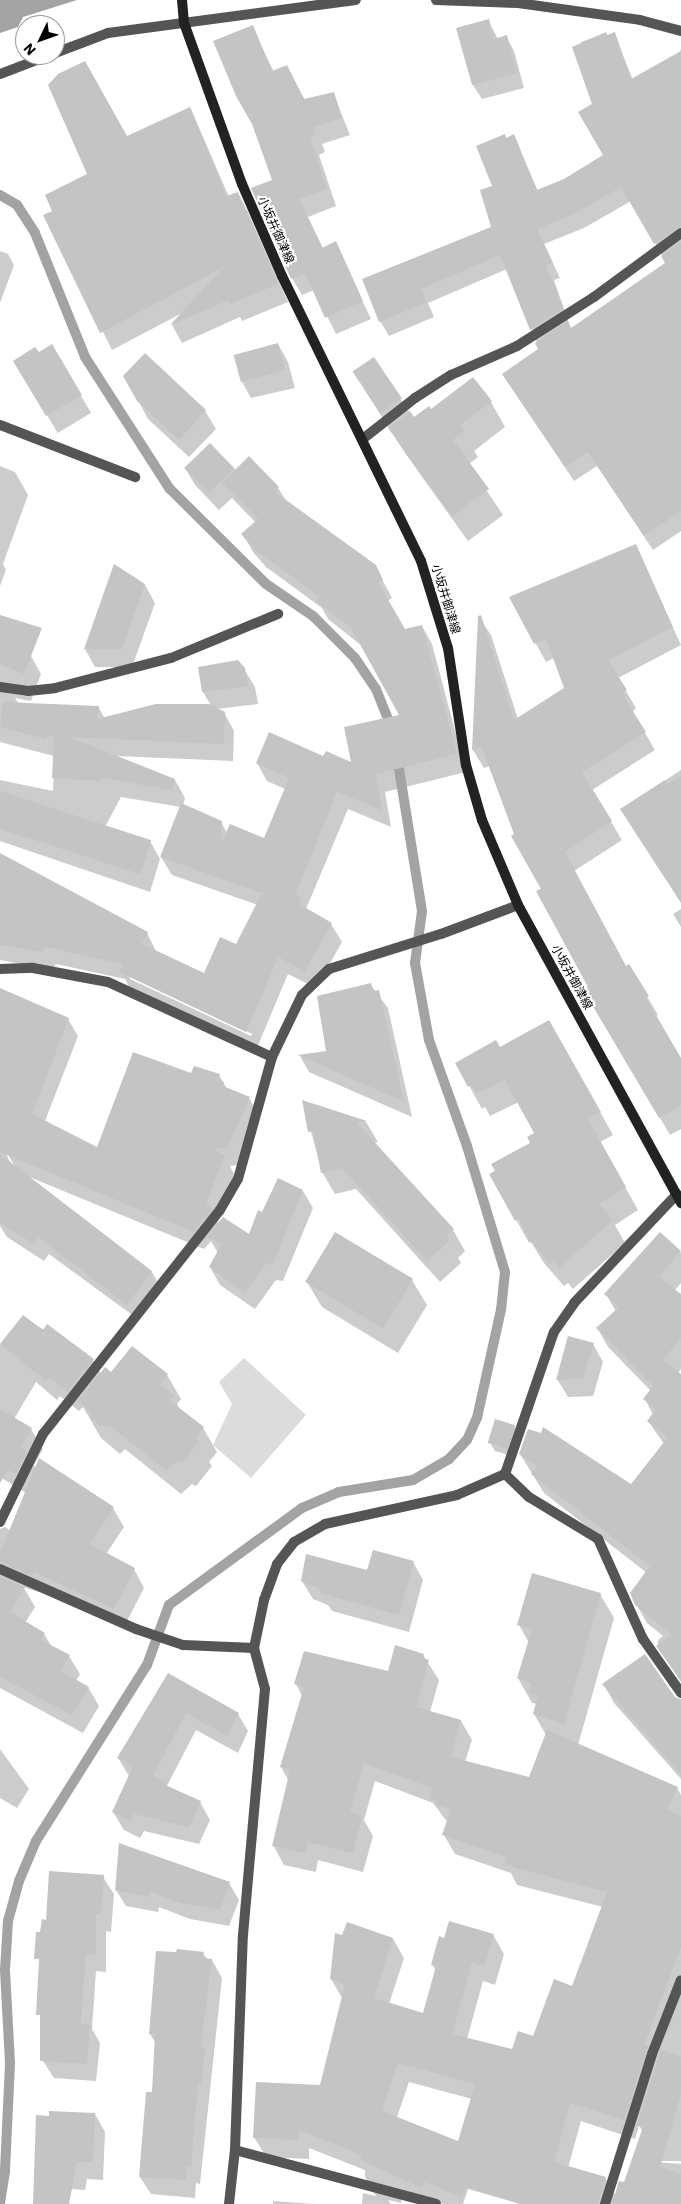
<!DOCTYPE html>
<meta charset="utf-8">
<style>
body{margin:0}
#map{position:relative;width:681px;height:2204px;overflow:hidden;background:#fff;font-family:"IBM Plex Sans","Noto Sans JP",sans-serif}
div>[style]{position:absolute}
.green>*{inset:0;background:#dcdcdc}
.water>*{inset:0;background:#a3a3a3}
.shadow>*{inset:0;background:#0003;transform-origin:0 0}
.stream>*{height:10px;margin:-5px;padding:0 5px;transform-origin:5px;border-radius:5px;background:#a3a3a3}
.building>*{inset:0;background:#c4c4c4;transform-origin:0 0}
.street>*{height:10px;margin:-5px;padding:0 5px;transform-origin:5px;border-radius:5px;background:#555}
.secondary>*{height:10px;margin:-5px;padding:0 5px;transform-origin:5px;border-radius:5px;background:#222}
span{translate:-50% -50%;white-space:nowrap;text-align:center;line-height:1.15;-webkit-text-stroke:4px #fff;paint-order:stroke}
.street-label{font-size:12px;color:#000}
.north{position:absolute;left:15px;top:15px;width:50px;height:50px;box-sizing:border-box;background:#fff;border:1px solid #999;border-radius:50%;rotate:228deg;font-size:14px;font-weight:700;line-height:20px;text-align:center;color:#000}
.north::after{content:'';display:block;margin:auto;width:18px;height:22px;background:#000;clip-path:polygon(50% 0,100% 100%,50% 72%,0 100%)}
</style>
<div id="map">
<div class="green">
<i style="clip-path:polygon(244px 1358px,306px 1415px,251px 1478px,213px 1445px,232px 1404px,219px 1382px)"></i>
</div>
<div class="water">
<i style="clip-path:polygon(0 0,77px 0,23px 17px,18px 27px,0 33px)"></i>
</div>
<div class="shadow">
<i style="clip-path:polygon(488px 20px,498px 39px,506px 36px,514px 51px,524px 88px,482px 99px,473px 85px,458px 29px)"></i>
<i style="clip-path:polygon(252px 27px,274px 72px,286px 66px,305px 100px,333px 93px,350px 135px,322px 144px,325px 152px,319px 155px,336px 206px,308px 217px,323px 248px,335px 243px,371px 319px,336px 334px,314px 290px,302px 295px,292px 278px,273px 181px)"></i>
<i style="clip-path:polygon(evenodd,606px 33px,608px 36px,614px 34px,633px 80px,680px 53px,681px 48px,681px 531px,653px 550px,597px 466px,574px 481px,503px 375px,540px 350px,507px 269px,428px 303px,434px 317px,389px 336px,380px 321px,493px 227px,494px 187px,506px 139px,513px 136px,538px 191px,564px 180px,605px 156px,581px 42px,606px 33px,631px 201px,667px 264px,571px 329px,554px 280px,560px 278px,544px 244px,584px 228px,631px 201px)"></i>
<i style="clip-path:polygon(191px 109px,229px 197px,238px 194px,248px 212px,288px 302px,242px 321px,240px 317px,182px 343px,172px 325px,184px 312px,112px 350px,45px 216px,54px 212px,127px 137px)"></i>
<i style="clip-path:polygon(0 251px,8px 254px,14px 265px,0 303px)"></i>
<i style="clip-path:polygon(278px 344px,288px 362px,295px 388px,251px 398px,241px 380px)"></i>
<i style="left:51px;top:346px;width:78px;height:39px;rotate:59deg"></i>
<i style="clip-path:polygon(145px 355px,205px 411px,216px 429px,189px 457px,148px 419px,138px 400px)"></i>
<i style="clip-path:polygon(374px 359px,414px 419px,430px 411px,491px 402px,505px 427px,474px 451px,478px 457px,469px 464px,503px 515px,468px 541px,405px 453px,364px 389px)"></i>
<i style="clip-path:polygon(0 466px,15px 472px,28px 495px,3px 564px,6px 570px,0 586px)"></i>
<i style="clip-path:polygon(evenodd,185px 468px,233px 468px,278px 488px,287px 502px,375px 566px,392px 598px,387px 601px,405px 631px,422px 626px,432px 644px,466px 772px,385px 792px,391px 827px,348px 809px,306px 909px,331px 924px,342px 942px,316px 988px,288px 974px,256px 1050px,131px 990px,125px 979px,56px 964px,52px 970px,0 960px,0 855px,147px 933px,157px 953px,205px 975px,237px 946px,258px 905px,172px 875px,161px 857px,181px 807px,121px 797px,105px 827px,150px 841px,160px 859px,150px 892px,0 841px,0 780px,53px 791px,54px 756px,0 742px,0 650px,31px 656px,41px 674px,31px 701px,15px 698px,19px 704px,99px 708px,105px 719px,212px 707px,203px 692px,199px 668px,244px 669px,255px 687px,258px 704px,217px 709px,224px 712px,234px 731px,233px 761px,116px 756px,175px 780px,185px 798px,183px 806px,221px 822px,227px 833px,264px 840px,285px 789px,267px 781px,257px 763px,324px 758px,353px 765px,401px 716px,362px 646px,328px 619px,322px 608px,266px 567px,253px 552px,243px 534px,256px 523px,232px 498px,219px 510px,195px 485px,185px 468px,130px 976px,252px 1034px,251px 1036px,130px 979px,130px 976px)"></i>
<i style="clip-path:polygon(635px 546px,681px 645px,618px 678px,636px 708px,633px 711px,635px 716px,655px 750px,592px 790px,622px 840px,574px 871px,626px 967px,629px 966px,658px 1015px,656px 1016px,681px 1061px,681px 1129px,670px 1135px,590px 998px,590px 988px,516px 835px,490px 766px,484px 768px,473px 750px,479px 617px,491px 635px,518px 719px,566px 689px,554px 658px,546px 662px,511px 598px)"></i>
<i style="clip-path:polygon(114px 566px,145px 585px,155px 603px,132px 667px,95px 667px,85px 649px)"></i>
<i style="clip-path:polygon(681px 770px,681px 902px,622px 809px)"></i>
<i style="clip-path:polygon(681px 909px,681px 927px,673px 914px)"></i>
<i style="clip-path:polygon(370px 984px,388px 1008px,412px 1117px,309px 1072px,300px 1056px,327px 1052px)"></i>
<i style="clip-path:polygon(evenodd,0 992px,68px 1019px,78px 1036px,45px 1121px,97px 1149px,192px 1074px,194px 1067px,219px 1075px,227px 1089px,249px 1098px,259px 1115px,238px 1165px,230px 1166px,234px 1174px,217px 1219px,219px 1224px,249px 1236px,263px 1213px,303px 1191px,313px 1208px,283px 1281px,276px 1280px,255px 1309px,220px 1285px,210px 1267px,218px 1253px,211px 1241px,204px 1249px,27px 1176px,152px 1272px,162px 1290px,139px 1320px,49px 1254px,44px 1261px,7px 1237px,0 1226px,0 992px,4px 1148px,14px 1165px,11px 1165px,4px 1148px)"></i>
<i style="clip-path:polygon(562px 1044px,613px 1135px,600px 1142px,638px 1210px,615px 1225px,625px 1243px,573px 1289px,568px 1283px,564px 1286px,544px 1263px,531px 1242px,529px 1243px,491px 1174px,532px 1144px,536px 1134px,519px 1102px,490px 1116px,485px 1107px,482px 1109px,457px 1064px,499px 1048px)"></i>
<i style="clip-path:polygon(303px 1102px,366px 1122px,378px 1142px,374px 1143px,453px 1230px,465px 1251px,458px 1258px,461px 1263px,440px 1282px,356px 1189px,335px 1194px,322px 1172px)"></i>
<i style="clip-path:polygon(336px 1234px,412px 1280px,427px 1305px,398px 1353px,322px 1307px,307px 1282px)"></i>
<i style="clip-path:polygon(660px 1234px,681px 1253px,681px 1283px,674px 1291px,681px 1296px,681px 1369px,678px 1373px,681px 1376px,681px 1682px,658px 1646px,658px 1640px,663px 1636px,647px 1623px,636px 1604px,647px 1573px,544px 1493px,520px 1454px,631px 1486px,664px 1444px,648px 1421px,653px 1415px,645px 1399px,651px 1391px,608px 1347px,598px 1329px,616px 1312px,606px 1294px)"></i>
<i style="clip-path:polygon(23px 1317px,93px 1360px,101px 1374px,167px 1375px,181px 1399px,177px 1404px,181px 1411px,203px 1428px,217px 1452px,209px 1462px,212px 1466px,196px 1486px,192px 1484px,181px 1494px,125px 1449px,120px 1454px,101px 1438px,83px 1407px,79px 1411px,60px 1396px,57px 1400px,36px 1382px,14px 1419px,31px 1429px,43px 1449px,34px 1465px,36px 1469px,113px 1508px,124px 1527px,106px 1554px,134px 1569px,144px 1588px,124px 1627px,45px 1590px,42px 1593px,16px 1585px,24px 1588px,35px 1607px,25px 1623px,44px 1634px,52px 1647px,69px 1656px,80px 1674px,76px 1681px,88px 1687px,99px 1706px,83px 1733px,0 1688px,0 1529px,5px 1527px,11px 1531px,26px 1493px,0 1477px,0 1345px)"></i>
<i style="clip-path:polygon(593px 1344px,603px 1362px,593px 1396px,568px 1397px,557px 1379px)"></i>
<i style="clip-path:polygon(514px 1426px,519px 1435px,512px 1456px,495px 1451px,490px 1443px)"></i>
<i style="clip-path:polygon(413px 1562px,423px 1580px,409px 1632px,332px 1611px,328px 1605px,313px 1599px,302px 1581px)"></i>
<i style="clip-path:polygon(evenodd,600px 1594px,614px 1618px,578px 1745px,677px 1788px,681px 1795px,681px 2161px,644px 2161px,681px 2164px,681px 2204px,521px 2204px,468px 2189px,463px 2204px,444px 2204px,402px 2192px,401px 2203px,388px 2200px,391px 2204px,362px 2204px,363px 2193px,376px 2196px,365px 2177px,365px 2170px,309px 2148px,309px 2159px,266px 2157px,254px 2137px,321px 2087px,342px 1998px,331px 1979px,343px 1936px,393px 1939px,404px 1958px,389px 2004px,424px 2014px,436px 1971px,432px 1964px,445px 1940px,493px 1935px,504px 1954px,495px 1985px,483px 1981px,467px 2039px,513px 2050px,534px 2037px,573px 1987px,603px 1907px,517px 1885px,511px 1873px,455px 1854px,444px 1835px,448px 1823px,433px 1803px,375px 1781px,364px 1820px,373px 1836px,363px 1872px,318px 1860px,316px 1872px,284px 1865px,273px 1845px,288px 1780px,281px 1767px,302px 1696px,296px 1684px,389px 1672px,423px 1655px,439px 1680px,430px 1712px,461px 1721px,472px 1740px,465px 1762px,530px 1778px,546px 1735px,534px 1714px,537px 1704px,532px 1703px,518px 1678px,529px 1643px,519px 1625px,600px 1594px,409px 2082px,472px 2099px,459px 2143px,397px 2117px,409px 2082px,600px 1594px,581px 2121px,635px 2139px,639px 2126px,643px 2132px,625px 2184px,616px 2196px,605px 2178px,568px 2168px,581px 2121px)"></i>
<i style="clip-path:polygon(168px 1675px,238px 1714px,248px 1731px,238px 1753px,196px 1730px,167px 1786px,200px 1802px,210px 1820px,199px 1844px,144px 1831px,140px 1838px,124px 1830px,113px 1812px,129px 1776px,118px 1758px)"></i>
<i style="clip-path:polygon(604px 1685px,681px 1699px,681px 1779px,614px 1703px)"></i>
<i style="clip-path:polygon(0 1749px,29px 1789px,17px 1808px,0 1798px)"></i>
<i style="clip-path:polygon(103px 1877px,114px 1894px,111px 1932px,106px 1931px,106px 1972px,96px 1971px,92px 2029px,100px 2043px,96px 2081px,54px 2078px,43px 2061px,47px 1921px)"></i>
<i style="clip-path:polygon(229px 1883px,239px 1900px,229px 1926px,190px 1919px,159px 1907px,158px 1912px,126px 1906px,116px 1890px)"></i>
<i style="clip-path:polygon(203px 1953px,207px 1959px,212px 1960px,222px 1978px,200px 2184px,196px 2183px,195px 2198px,151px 2194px,140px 2177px,153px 2093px,156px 2044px,150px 2034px)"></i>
<i style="clip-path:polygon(95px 2114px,105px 2132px,103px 2180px,87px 2179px,85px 2190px,46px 2187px)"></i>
<i style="clip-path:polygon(273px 2201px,314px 2204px,273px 2204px)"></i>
</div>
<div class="stream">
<i style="left:0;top:195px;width:20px;rotate:30deg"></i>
<i style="left:17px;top:205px;width:33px;rotate:57deg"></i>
<i style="left:35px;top:233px;width:134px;rotate:68deg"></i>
<i style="left:85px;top:357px;width:156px;rotate:57.3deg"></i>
<i style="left:169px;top:488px;width:136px;rotate:44.7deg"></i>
<i style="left:266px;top:584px;width:57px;rotate:34.2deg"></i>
<i style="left:313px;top:616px;width:59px;rotate:45deg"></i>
<i style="left:355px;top:658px;width:37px;rotate:56deg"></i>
<i style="left:376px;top:689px;width:43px;rotate:68.2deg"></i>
<i style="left:0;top:2203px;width:33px;rotate:-81deg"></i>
<i style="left:5px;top:2170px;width:107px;rotate:-87.3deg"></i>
<i style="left:10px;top:2063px;width:93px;rotate:-93.1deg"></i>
<i style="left:5px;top:1970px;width:49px;rotate:-86.5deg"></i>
<i style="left:8px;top:1921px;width:41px;rotate:-74.6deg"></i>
<i style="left:19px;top:1881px;width:43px;rotate:-67deg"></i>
<i style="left:36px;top:1841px;width:208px;rotate:-57.8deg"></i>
<i style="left:147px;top:1665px;width:64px;rotate:-69.9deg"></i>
<i style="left:169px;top:1605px;width:165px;rotate:-36.1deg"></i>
<i style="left:302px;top:1508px;width:40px;rotate:-23.4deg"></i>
<i style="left:339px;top:1492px;width:75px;rotate:-9.2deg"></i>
<i style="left:413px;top:1480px;width:42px;rotate:-30.3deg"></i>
<i style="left:449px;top:1459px;width:26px;rotate:-47deg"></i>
<i style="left:467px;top:1440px;width:24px;rotate:-66deg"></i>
<i style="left:477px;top:1418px;width:111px;rotate:-77.5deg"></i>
<i style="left:501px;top:1310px;width:38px;rotate:-84deg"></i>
<i style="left:505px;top:1272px;width:132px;rotate:-106.8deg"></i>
<i style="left:467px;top:1146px;width:113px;rotate:-109.7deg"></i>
<i style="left:429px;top:1040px;width:78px;rotate:-100.3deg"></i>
<i style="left:415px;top:963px;width:52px;rotate:-82.3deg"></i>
<i style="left:422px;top:911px;width:157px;rotate:-99.2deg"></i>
</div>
<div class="building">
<i style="clip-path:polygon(489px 19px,494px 39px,507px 35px,517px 73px,472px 85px,456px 28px)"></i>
<i style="clip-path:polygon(253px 25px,272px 71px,287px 65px,304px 99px,334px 92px,342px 118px,313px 127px,316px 135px,310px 137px,327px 189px,299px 199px,322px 248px,336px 241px,363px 301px,325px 318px,305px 273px,291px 279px,251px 188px,272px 180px,252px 124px,236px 96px,213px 41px)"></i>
<i style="clip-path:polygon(606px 32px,607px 35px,615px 32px,631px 79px,681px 51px,681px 226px,654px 244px,621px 187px,576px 213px,537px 229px,553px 263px,546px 265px,563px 308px,530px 330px,500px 255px,421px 289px,427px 302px,379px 322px,362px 279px,491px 227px,480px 190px,492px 186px,476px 146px,505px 134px,506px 138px,514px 134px,537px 190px,564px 179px,603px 155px,578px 112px,592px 104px,572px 47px)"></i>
<i style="clip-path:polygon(85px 61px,127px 136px,190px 107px,226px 196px,238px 192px,278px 284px,230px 304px,229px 300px,170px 325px,224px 267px,100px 333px,43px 215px,52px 211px,45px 195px,87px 174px,48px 85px,58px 74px)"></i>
<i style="clip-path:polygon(681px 242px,681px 511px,644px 536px,588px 452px,565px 467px,502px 374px,538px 349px,535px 343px,568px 321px,571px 328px,665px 263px,661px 256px)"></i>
<i style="left:278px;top:343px;width:28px;height:46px;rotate:75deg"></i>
<i style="clip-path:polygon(52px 344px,82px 395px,46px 416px,13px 361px,35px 347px,39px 352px)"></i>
<i style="clip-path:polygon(145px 353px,206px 410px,179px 440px,137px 401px,123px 376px)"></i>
<i style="left:374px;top:357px;width:50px;height:26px;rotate:56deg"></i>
<i style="clip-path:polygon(473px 377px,492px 401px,460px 425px,464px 431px,453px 440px,489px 489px,452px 516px,388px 428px,410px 411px,414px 417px,429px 406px,431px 409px)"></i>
<i style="left:210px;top:443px;width:35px;height:36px;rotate:46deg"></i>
<i style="clip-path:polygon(249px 456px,279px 487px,275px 492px,376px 565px,383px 580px,378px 582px,405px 629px,422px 625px,457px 754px,376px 774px,382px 810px,337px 792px,295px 895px,302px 898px,299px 904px,332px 923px,305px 971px,278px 957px,246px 1032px,119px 972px,123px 964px,46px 947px,42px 952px,0 945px,0 853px,148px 932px,142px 944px,204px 973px,220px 937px,236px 944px,262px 893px,160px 857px,181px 803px,222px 821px,221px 844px,230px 824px,264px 838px,289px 778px,256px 763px,269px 732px,323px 756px,326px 751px,351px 762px,344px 727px,399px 715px,351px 628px,316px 601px,320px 597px,254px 549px,241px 534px,258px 519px,222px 483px)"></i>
<i style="clip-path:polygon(636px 544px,673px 627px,608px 660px,627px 690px,624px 692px,625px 699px,646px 732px,582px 772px,612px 821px,565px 852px,626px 966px,629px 964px,649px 996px,646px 998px,681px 1058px,681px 1105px,659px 1118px,588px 998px,585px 989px,588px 987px,536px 891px,541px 889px,511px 836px,514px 834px,482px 748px,472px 750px,478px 616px,481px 615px,514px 720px,564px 688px,546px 639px,534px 644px,509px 597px)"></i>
<i style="clip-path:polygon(114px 564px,145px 584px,122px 649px,84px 649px)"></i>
<i style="clip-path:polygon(0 615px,42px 628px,24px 674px,0 664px)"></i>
<i style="clip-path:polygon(238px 660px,245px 668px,248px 686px,202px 692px,198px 667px)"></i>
<i style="clip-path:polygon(3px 702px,99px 706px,97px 719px,156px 704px,209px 704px,225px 712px,224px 744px,69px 737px,175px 779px,172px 790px,101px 778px,101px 781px,52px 778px,54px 736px,47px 736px,46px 739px,0 727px)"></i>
<i style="clip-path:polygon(681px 776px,681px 903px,620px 809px,665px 780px,668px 784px)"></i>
<i style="left:0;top:791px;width:159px;height:36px;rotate:18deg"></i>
<i style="clip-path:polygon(371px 983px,373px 991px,379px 990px,404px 1102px,298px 1055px,326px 1051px,317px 996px)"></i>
<i style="clip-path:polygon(0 988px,69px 1018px,32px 1114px,97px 1147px,133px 1052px,191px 1073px,194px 1066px,220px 1074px,218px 1079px,224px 1082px,223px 1086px,250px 1097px,228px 1147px,213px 1150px,225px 1155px,206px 1204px,212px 1209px,194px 1232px,0 1152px)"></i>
<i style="clip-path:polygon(549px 1020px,601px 1112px,588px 1119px,626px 1187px,599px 1204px,613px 1220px,559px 1268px,554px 1261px,551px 1264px,529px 1240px,519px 1219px,515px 1221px,489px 1174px,495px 1171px,491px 1164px,530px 1143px,527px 1137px,534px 1133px,505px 1080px,476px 1094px,472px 1085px,468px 1087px,455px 1063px,496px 1040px,500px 1047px)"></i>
<i style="clip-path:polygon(302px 1100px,367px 1121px,357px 1123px,454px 1229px,446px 1236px,450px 1240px,427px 1261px,342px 1168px,321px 1173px,313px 1131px,308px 1132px)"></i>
<i style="clip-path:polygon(0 1154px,152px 1271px,127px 1305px,38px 1237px,34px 1244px,0 1223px)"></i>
<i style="clip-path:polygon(278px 1178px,303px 1190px,273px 1264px,266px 1263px,245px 1293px,209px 1267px,222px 1243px,207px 1237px,223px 1217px,249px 1234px,258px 1210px,262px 1212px)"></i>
<i style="left:335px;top:1232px;width:91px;height:58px;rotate:31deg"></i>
<i style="clip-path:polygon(660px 1232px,681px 1251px,659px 1277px,681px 1294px,681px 1338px,663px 1360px,681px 1374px,681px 1681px,656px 1646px,672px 1635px,635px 1605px,630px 1593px,650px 1566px,531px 1474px,537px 1466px,519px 1454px,528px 1429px,541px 1433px,543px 1427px,631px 1484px,668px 1437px,647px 1421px,656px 1409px,643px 1399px,653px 1386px,596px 1328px,619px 1307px,604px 1294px)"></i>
<i style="clip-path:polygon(23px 1315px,43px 1330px,47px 1324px,94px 1359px,67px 1392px,49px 1377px,46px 1381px,0 1344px)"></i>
<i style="clip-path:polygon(568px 1336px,594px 1343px,583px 1378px,556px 1380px)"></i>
<i style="clip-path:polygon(132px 1346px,168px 1374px,160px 1385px,174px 1396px,169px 1400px,204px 1427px,195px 1439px,199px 1441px,181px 1463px,178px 1461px,166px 1470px,110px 1426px,100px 1426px,91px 1418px,91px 1412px,78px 1401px,105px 1367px,111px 1372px)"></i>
<i style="clip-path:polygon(0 1409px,32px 1428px,21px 1447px,27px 1451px,16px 1474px,8px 1470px,0 1483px)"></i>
<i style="left:495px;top:1419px;width:21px;height:25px;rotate:17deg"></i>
<i style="clip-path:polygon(39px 1458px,114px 1507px,90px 1544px,135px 1568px,114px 1609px,34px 1572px,32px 1576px,0 1562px,0 1553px)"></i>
<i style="clip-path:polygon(373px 1550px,414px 1561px,399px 1615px,320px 1593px,321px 1589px,301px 1581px,306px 1554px,367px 1570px)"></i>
<i style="clip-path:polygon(532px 1573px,601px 1593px,564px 1724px,533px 1714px,538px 1695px,529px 1693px,531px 1683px,517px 1678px,532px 1629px,517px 1625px)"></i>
<i style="clip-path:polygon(0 1577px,25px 1587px,10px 1612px,45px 1633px,41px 1640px,70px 1655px,61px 1671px,89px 1687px,72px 1715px,0 1677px)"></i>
<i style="clip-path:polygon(evenodd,395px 1645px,424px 1654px,423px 1658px,429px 1660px,416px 1707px,461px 1720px,451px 1757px,529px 1777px,547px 1730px,678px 1787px,667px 1809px,681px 1816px,681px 1947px,644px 2045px,648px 2046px,624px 2120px,570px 2103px,554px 2162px,606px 2177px,598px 2204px,520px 2204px,466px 2187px,462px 2197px,425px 2182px,422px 2188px,365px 2162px,360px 2159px,362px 2155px,299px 2130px,298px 2140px,253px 2138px,256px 2082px,320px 2085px,345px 1984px,330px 1979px,335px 1933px,342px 1935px,347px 1922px,393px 1938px,374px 1998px,423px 2013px,436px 1966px,431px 1965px,439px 1936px,444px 1938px,449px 1921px,494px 1934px,484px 1966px,472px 1962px,452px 2034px,512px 2049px,518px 2031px,533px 2036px,554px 1979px,572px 1986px,607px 1892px,505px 1865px,507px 1857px,442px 1835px,451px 1809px,436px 1805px,437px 1801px,429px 1799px,432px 1788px,364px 1763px,350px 1812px,362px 1816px,353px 1853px,308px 1842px,305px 1853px,272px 1846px,290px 1770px,280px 1767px,304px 1687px,294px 1684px,304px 1651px,388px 1671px,395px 1645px,398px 2063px,475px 2084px,458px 2141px,382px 2111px,398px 2063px)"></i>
<i style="clip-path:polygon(645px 1654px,675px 1697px,681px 1700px,681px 1775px,602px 1684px)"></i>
<i style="clip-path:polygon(168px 1673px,239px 1713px,227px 1736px,186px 1713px,153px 1776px,166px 1782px,165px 1785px,201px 1801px,189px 1827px,134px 1814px,130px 1821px,112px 1812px,133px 1766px,117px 1758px)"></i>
<i style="clip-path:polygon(119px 1843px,230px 1882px,220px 1910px,180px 1903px,150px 1891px,149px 1897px,115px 1890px)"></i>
<i style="clip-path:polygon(49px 1871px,104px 1875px,101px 1914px,96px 1914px,96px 1955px,86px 1954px,81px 2023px,90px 2024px,87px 2064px,40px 2061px,40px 2015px,36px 2015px,39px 1959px,34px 1959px,36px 1932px,40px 1932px,42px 1919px,46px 1920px)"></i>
<i style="clip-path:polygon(177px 1949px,204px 1952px,202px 1958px,212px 1959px,201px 2047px,205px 2047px,201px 2085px,198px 2085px,191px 2166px,186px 2166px,186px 2180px,139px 2177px,146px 2092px,152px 2092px,155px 2034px,149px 2034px,156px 1951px,176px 1952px)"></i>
<i style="clip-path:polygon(661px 2050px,681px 2057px,681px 2094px,660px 2167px,681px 2174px,681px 2204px,612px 2204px,619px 2181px,624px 2182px,643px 2127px,637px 2125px)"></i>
<i style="clip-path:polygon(49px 2111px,95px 2113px,93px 2162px,77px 2162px,69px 2204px,33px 2204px,36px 2115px,49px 2116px)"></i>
</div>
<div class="street">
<i style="left:436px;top:0;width:82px;rotate:2.1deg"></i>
<i style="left:518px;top:3px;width:123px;rotate:7.9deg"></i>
<i style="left:640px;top:20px;width:42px;rotate:15deg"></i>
<i style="left:55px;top:53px;width:57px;rotate:-20.7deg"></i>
<i style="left:108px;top:33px;width:250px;rotate:-7.6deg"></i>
<i style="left:0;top:74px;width:53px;rotate:-20.8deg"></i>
<i style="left:0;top:425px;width:145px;rotate:21.1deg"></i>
<i style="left:364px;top:438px;width:65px;rotate:-38.1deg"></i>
<i style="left:415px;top:398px;width:43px;rotate:-32.6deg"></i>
<i style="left:451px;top:375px;width:72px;rotate:-23.7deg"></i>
<i style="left:517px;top:346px;width:91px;rotate:-32.5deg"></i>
<i style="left:594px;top:297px;width:108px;rotate:-36.3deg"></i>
<i style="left:0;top:687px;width:28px;rotate:8deg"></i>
<i style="left:28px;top:691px;width:27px;rotate:-6deg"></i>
<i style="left:55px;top:688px;width:120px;rotate:-14.5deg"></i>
<i style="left:171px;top:658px;width:116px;rotate:-22.4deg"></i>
<i style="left:0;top:969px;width:33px;rotate:-2deg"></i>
<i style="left:33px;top:968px;width:76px;rotate:10.6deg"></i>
<i style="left:108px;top:982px;width:180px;rotate:24.6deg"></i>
<i style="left:505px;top:1474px;width:33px;rotate:44deg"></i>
<i style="left:529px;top:1497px;width:81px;rotate:31.3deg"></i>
<i style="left:598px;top:1539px;width:110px;rotate:65.8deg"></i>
<i style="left:643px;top:1639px;width:66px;rotate:54.9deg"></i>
<i style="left:0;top:1522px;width:98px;rotate:-64deg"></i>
<i style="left:43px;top:1434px;width:285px;rotate:-51.7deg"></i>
<i style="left:220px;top:1210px;width:36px;rotate:-60deg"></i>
<i style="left:238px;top:1179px;width:127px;rotate:-74.4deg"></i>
<i style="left:272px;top:1057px;width:69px;rotate:-64.2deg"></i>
<i style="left:302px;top:995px;width:37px;rotate:-44deg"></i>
<i style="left:329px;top:969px;width:117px;rotate:-17.4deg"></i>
<i style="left:441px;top:934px;width:82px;rotate:-20.6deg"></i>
<i style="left:0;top:1569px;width:149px;rotate:23.8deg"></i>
<i style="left:136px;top:1629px;width:50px;rotate:18.8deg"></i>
<i style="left:183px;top:1645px;width:71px;rotate:2.4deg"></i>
<i style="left:235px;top:2150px;width:208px;rotate:15deg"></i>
<i style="left:229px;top:2204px;width:54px;rotate:-83.7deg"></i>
<i style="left:235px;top:2150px;width:215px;rotate:-87.9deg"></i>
<i style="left:243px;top:1935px;width:247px;rotate:-84.9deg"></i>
<i style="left:265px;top:1689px;width:42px;rotate:-105deg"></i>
<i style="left:254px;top:1648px;width:49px;rotate:-78.2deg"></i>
<i style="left:264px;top:1600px;width:38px;rotate:-70deg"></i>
<i style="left:277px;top:1564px;width:28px;rotate:-52deg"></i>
<i style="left:294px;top:1542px;width:36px;rotate:-30deg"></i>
<i style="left:325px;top:1524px;width:135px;rotate:-12.4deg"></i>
<i style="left:457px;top:1495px;width:52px;rotate:-23.6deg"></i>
<i style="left:505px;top:1474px;width:150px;rotate:-71deg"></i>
<i style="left:554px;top:1332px;width:35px;rotate:-55deg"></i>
<i style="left:574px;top:1303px;width:150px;rotate:-46.6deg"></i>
<i style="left:605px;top:2204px;width:157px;rotate:-72.6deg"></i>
<i style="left:652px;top:2054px;width:79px;rotate:-68.6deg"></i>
</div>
<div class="secondary">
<i style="left:182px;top:0;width:23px;rotate:85deg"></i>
<i style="left:184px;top:23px;width:171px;rotate:70.2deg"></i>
<i style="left:242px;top:184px;width:100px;rotate:66.5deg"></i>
<i style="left:282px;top:276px;width:317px;rotate:64deg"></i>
<i style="left:421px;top:561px;width:91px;rotate:72.8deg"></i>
<i style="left:448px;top:648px;width:118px;rotate:81.3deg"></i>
<i style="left:466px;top:765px;width:57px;rotate:73.8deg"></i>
<i style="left:482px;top:820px;width:92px;rotate:67deg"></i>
<i style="left:518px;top:905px;width:340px;rotate:61.3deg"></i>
</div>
<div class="street-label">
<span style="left:276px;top:230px;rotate:66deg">小坂井御津線</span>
<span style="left:446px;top:599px;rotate:73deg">小坂井御津線</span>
<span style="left:572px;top:977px;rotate:61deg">小坂井御津線</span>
</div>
<div class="north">N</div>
</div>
